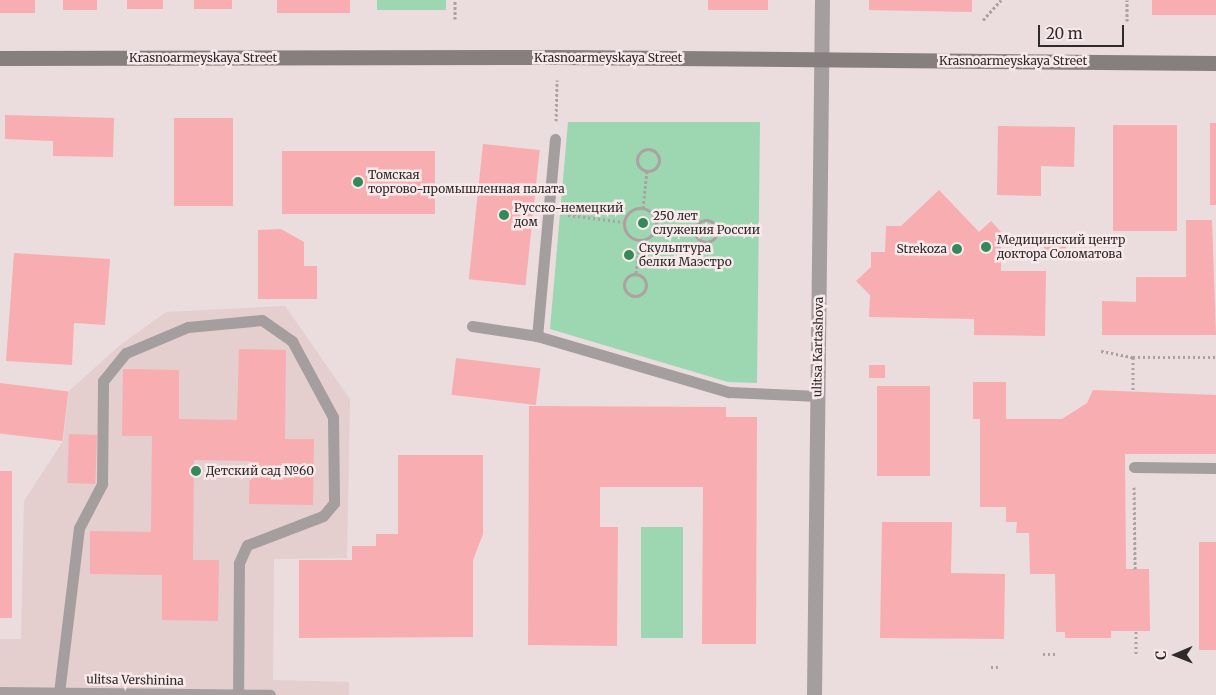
<!DOCTYPE html>
<meta charset="utf-8">
<style>
body{margin:0}
#map{position:relative;width:1216px;height:695px;overflow:hidden;background:#ebdcdd;font-family:Merriweather,serif}
div>[style]{position:absolute}
.built>*{inset:0;background:#e4cece}
.green>*{inset:0;background:#9cd7b2;transform-origin:0 0}
.building>*{inset:0;background:#f8adb1;transform-origin:0 0}
.path>*{height:3px;margin-top:-1.5px;transform-origin:0;background:repeating-linear-gradient(90deg,#ada1a2 0 2.5px,transparent 0 5px)}
.path>.ring{margin:-1.5px;padding:0;box-sizing:content-box;background:none;border:3px solid #ada1a2;border-radius:50%}
.lane>*{height:11px;margin:-5.5px;padding:0 5.5px;transform-origin:5.5px;border-radius:5.5px;background:#a49e9e}
.street>*{height:15px;margin:-7.5px;padding:0 7.5px;transform-origin:7.5px;border-radius:7.5px;background:#a49e9e}
.secondary>*{height:15px;margin:-7.5px;padding:0 7.5px;transform-origin:7.5px;border-radius:7.5px;background:#877e7e}
.dots>*{width:14px;height:14px;translate:-50% -50%;box-sizing:border-box;border:2px solid #f8eaea;border-radius:50%}
span{translate:-50% -50%;white-space:nowrap;text-align:center;line-height:1.15;-webkit-text-stroke:5px #f8eaea;paint-order:stroke}
.street-label{font-size:12px;color:#302a2a}
.poi-label{font-size:12px;color:#302a2a}
.left{translate:0 -50%;text-align:left}
.right{translate:-100% -50%;text-align:right}
.north{position:absolute;left:1151px;top:630px;width:50px;height:50px;-webkit-text-stroke:4px #f8eaea;paint-order:stroke;rotate:269deg;font-size:14px;font-weight:700;line-height:20px;text-align:center;color:#302a2a}
.north::after{content:'';display:block;margin:auto;width:18px;height:22px;background:#302a2a;clip-path:polygon(50% 0,100% 100%,50% 72%,0 100%)}
.scale{position:absolute;left:1038px;top:25px;width:86px;height:22px;box-sizing:border-box;border:2px solid #302a2a;border-top:0;padding-left:6px;font-size:15px;line-height:18px;white-space:nowrap;color:#302a2a;-webkit-text-stroke:4px #f8eaea;paint-order:stroke}
</style>
<div id="map">
<div class="built">
<i style="clip-path:polygon(285px 306px,350px 399px,347px 558px,274px 559px,273px 680px,349px 682px,349px 695px,0 695px,0 639px,21px 639px,24px 501px,63px 441px,69px 391px,119px 346px,166px 312px)"></i>
</div>
<div class="green">
<i style="left:377px;top:0;width:69px;height:10px"></i>
<i style="clip-path:polygon(568px 122px,760px 122px,757px 383px,728px 382px,550px 329px)"></i>
<i style="left:641px;top:527px;width:42px;height:111px"></i>
</div>
<div class="building">
<i style="left:0;top:0;width:35px;height:13px"></i>
<i style="left:63px;top:0;width:34px;height:10px"></i>
<i style="left:127px;top:0;width:36px;height:9px"></i>
<i style="left:194px;top:0;width:38px;height:9px"></i>
<i style="left:277px;top:0;width:73px;height:13px"></i>
<i style="left:708px;top:0;width:60px;height:10px"></i>
<i style="clip-path:polygon(869px 0,972px 0,972px 12px,869px 10px)"></i>
<i style="left:1152px;top:0;width:64px;height:15px"></i>
<i style="clip-path:polygon(5px 115px,114px 118px,113px 157px,53px 156px,53px 141px,5px 139px)"></i>
<i style="left:174px;top:118px;width:59px;height:88px"></i>
<i style="left:1210px;top:123px;width:6px;height:82px"></i>
<i style="left:1113px;top:125px;width:64px;height:106px"></i>
<i style="clip-path:polygon(998px 126px,1075px 127px,1074px 167px,1041px 166px,1041px 196px,997px 195px)"></i>
<i style="left:483px;top:144px;width:57px;height:136px;rotate:6deg"></i>
<i style="left:282px;top:151px;width:153px;height:63px"></i>
<i style="clip-path:polygon(939px 190px,979px 232px,991px 221px,1001px 232px,1001px 271px,1046px 271px,1045px 336px,974px 335px,974px 319px,869px 317px,870px 295px,856px 281px,871px 267px,871px 252px,885px 252px,886px 226px,901px 226px)"></i>
<i style="clip-path:polygon(1186px 220px,1212px 220px,1216px 335px,1102px 335px,1102px 301px,1136px 302px,1136px 277px,1186px 277px)"></i>
<i style="clip-path:polygon(281px 229px,304px 242px,304px 266px,317px 266px,317px 299px,258px 299px,258px 230px)"></i>
<i style="left:1044px;top:235px;width:22px;height:21px"></i>
<i style="clip-path:polygon(14px 253px,110px 259px,105px 325px,74px 323px,72px 365px,6px 361px)"></i>
<i style="clip-path:polygon(239px 349px,286px 350px,285px 439px,314px 439px,313px 505px,249px 504px,250px 461px,194px 460px,193px 560px,219px 560px,218px 621px,162px 620px,162px 575px,90px 574px,90px 531px,151px 532px,152px 436px,122px 436px,123px 369px,179px 370px,179px 419px,237px 420px)"></i>
<i style="left:456px;top:358px;width:85px;height:37px;rotate:7deg"></i>
<i style="left:869px;top:365px;width:16px;height:13px"></i>
<i style="clip-path:polygon(973px 382px,1006px 382px,1006px 419px,1062px 419px,1087px 403px,1093px 390px,1216px 395px,1216px 454px,1125px 454px,1126px 569px,1149px 569px,1150px 631px,1111px 631px,1111px 638px,1065px 638px,1065px 632px,1056px 632px,1055px 574px,1030px 574px,1029px 533px,1016px 533px,1017px 522px,1006px 522px,1006px 507px,980px 507px,980px 419px,973px 419px)"></i>
<i style="left:0;top:383px;width:69px;height:50px;rotate:7deg"></i>
<i style="left:877px;top:386px;width:53px;height:90px"></i>
<i style="clip-path:polygon(529px 406px,726px 407px,726px 417px,757px 417px,756px 644px,702px 644px,703px 487px,600px 487px,600px 527px,618px 527px,617px 646px,528px 645px)"></i>
<i style="left:69px;top:434px;width:28px;height:49px;rotate:2deg"></i>
<i style="clip-path:polygon(398px 455px,483px 455px,483px 534px,473px 560px,473px 637px,299px 638px,299px 560px,352px 560px,352px 546px,376px 546px,376px 534px,398px 534px)"></i>
<i style="left:0;top:471px;width:12px;height:147px"></i>
<i style="clip-path:polygon(882px 522px,952px 522px,951px 573px,1005px 574px,1004px 639px,880px 638px)"></i>
<i style="left:1199px;top:542px;width:17px;height:108px"></i>
</div>
<div class="path">
<i style="left:455px;top:19px;width:19px;rotate:-90deg"></i>
<i style="left:983px;top:20px;width:27px;rotate:-48deg"></i>
<i style="left:1127px;top:21px;width:21px;rotate:-90deg"></i>
<i style="left:556px;top:121px;width:41px;rotate:-88.6deg"></i>
<i class="ring" style="left:637px;top:149px;width:19px;height:19px"></i>
<i style="left:643px;top:208px;width:37px;rotate:-84deg"></i>
<i class="ring" style="left:624px;top:208px;width:29px;height:29px"></i>
<i style="left:568px;top:215px;width:57px;rotate:7deg"></i>
<i class="ring" style="left:695px;top:220px;width:19px;height:19px"></i>
<i style="left:656px;top:225px;width:39px;rotate:7deg"></i>
<i style="left:636px;top:273px;width:33px;rotate:-83deg"></i>
<i class="ring" style="left:624px;top:274px;width:19px;height:19px"></i>
<i style="left:1101px;top:351px;width:33px;rotate:11deg"></i>
<i style="left:1133px;top:357px;width:83px"></i>
<i style="left:1133px;top:357px;width:33px;rotate:90deg"></i>
<i style="left:1134px;top:487px;width:82px;rotate:89.3deg"></i>
<i style="left:1136px;top:631px;width:25px;rotate:90deg"></i>
<i style="left:1043px;top:654px;width:13px"></i>
<i style="left:991px;top:667px;width:9px"></i>
</div>
<div class="lane">
<i style="left:555px;top:139px;width:198px;rotate:95.2deg"></i>
<i style="left:537px;top:336px;width:200px;rotate:16.3deg"></i>
<i style="left:729px;top:392px;width:89px;rotate:2.6deg"></i>
<i style="left:472px;top:326px;width:66px;rotate:8.7deg"></i>
<i style="left:1134px;top:467px;width:82px;rotate:0.7deg"></i>
<i style="left:0;top:692px;width:270px;rotate:0.6deg"></i>
<i style="left:59px;top:693px;width:166px;rotate:-83.1deg"></i>
<i style="left:79px;top:528px;width:50px;rotate:-62.4deg"></i>
<i style="left:102px;top:484px;width:103px;rotate:-89.4deg"></i>
<i style="left:103px;top:381px;width:36px;rotate:-51deg"></i>
<i style="left:126px;top:353px;width:67px;rotate:-22.8deg"></i>
<i style="left:188px;top:327px;width:74px;rotate:-5.4deg"></i>
<i style="left:262px;top:320px;width:37px;rotate:35deg"></i>
<i style="left:292px;top:341px;width:86px;rotate:61.7deg"></i>
<i style="left:333px;top:417px;width:86px;rotate:89.3deg"></i>
<i style="left:334px;top:503px;width:17px;rotate:130deg"></i>
<i style="left:323px;top:516px;width:81px;rotate:159.1deg"></i>
<i style="left:247px;top:545px;width:20px;rotate:114deg"></i>
<i style="left:239px;top:563px;width:131px;rotate:90.4deg"></i>
</div>
<div class="street">
<i style="left:814px;top:695px;width:695px;rotate:-89.34deg"></i>
</div>
<div class="secondary">
<i style="left:0;top:58px;width:558px;rotate:-0.1deg"></i>
<i style="left:558px;top:57px;width:658px;rotate:0.52deg"></i>
</div>
<div class="dots">
<i style="left:358px;top:182px;background:#35885a"></i>
<i style="left:504px;top:215px;background:#35885a"></i>
<i style="left:643px;top:223px;background:#35885a"></i>
<i style="left:986px;top:247px;background:#35885a"></i>
<i style="left:957px;top:249px;background:#35885a"></i>
<i style="left:629px;top:255px;background:#35885a"></i>
<i style="left:196px;top:471px;background:#35885a"></i>
</div>
<div class="street-label">
<span style="left:203px;top:58px">Krasnoarmeyskaya Street</span>
<span style="left:608px;top:58px">Krasnoarmeyskaya Street</span>
<span style="left:1013px;top:61px">Krasnoarmeyskaya Street</span>
<span style="left:818px;top:347px;rotate:-89deg">ulitsa Kartashova</span>
<span style="left:135px;top:680px;rotate:1deg">ulitsa Vershinina</span>
</div>
<div class="poi-label">
<span class="left" style="left:368px;top:182px">Томская<br>торгово-промышленная палата</span>
<span class="left" style="left:514px;top:215px">Русско-немецкий<br>дом</span>
<span class="left" style="left:653px;top:223px">250 лет<br>служения России</span>
<span class="left" style="left:997px;top:247px">Медицинский центр<br>доктора Соломатова</span>
<span class="left" style="left:639px;top:255px">Скульптура<br>белки Маэстро</span>
<span class="right" style="left:947px;top:249px">Strekoza</span>
<span class="left" style="left:206px;top:471px">Детский сад №60</span>
</div>
<div class="north">С</div>
<div class="scale">20 m</div>
</div>
